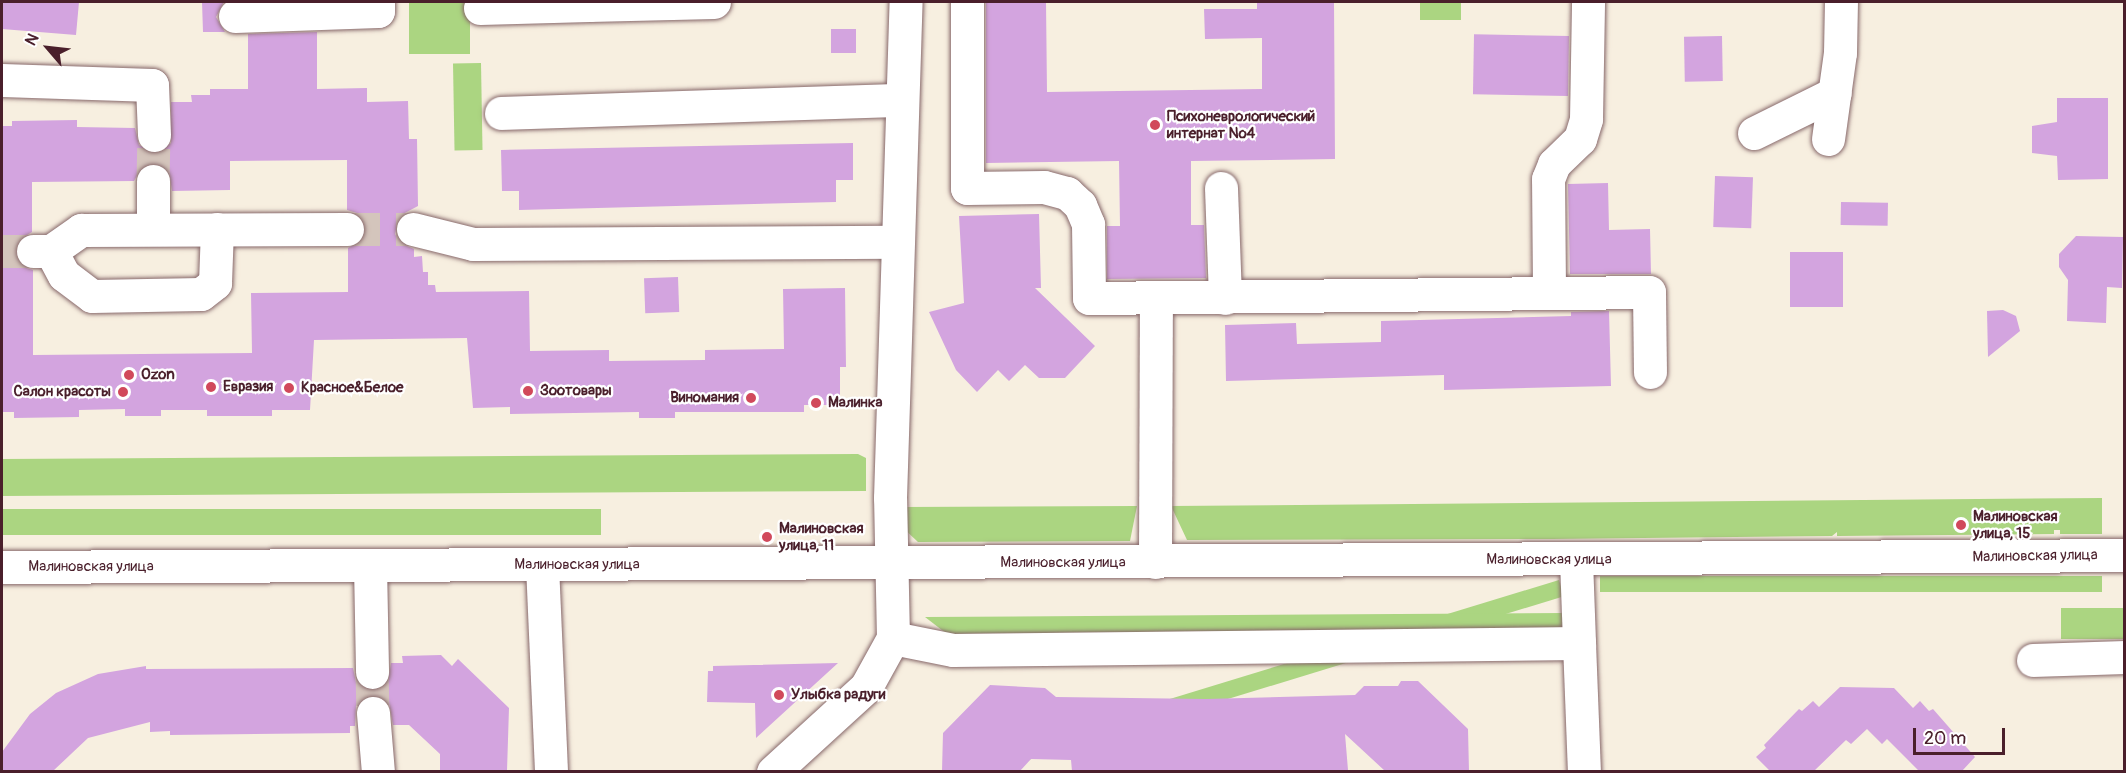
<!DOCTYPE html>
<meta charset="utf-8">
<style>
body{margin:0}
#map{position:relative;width:2126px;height:773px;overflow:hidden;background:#f7efe0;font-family:Pangolin,sans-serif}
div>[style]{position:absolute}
.green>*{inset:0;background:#abd581;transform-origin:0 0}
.building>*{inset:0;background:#d3a4df;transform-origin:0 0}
.minor-tunnel>*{height:33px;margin-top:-16.5px;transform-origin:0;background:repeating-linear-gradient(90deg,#d4c5bc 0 33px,transparent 0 49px)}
.roads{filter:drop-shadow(0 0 2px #87686a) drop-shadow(0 0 2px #87686a)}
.minor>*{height:33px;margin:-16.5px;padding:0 16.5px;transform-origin:16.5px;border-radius:16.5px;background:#fff}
.dots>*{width:16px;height:16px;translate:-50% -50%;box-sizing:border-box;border:3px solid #fff;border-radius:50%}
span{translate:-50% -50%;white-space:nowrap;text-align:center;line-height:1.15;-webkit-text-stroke:4.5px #fff;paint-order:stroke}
.poi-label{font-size:15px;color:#4a1f2b;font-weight:700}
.left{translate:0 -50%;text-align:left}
.right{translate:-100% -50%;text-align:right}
.street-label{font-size:15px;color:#4a1f2b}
.frame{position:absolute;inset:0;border:3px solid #4a1f2b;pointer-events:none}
.north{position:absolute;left:18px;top:18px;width:60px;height:60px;-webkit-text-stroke:4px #fff;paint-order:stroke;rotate:298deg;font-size:16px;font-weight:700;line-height:24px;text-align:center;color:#4a1f2b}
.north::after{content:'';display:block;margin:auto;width:21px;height:27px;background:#4a1f2b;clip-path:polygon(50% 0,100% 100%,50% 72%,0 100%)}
.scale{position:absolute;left:1913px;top:728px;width:92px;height:27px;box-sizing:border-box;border:3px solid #4a1f2b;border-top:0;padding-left:8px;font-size:18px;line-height:21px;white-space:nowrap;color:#4a1f2b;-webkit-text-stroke:4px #fff;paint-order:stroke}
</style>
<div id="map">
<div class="green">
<i style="left:409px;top:2px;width:61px;height:52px"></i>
<i style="left:1420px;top:2px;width:41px;height:18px"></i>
<i style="left:481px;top:63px;width:87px;height:28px;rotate:89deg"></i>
<i style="clip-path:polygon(858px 454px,866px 458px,866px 491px,2px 496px,2px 459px)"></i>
<i style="clip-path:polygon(2102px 498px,2102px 534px,2060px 534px,2060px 530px,2054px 530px,2054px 534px,1837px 536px,1837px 532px,1832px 536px,1552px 539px,1187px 540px,1171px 506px)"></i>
<i style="clip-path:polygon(1137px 506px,1130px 541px,918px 542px,903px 528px,903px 507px)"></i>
<i style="left:601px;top:509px;width:26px;height:599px;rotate:90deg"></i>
<i style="left:2102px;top:576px;width:16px;height:502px;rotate:90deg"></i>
<i style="left:1559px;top:580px;width:17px;height:632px;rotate:73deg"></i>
<i style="left:2124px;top:608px;width:31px;height:63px;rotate:90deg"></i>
<i style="clip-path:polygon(1564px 613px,1564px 628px,947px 634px,925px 617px)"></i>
</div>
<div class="building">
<i style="clip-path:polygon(2px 2px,79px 2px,76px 35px,2px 29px)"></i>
<i style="clip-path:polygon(202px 2px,224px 2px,216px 17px,225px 32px,203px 32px)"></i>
<i style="clip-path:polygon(986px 2px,1046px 2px,1047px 92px,1262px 89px,1262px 38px,1205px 39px,1204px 9px,1257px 9px,1257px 2px,1334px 2px,1335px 159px,1191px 161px,1191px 225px,1204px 225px,1206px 278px,1107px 279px,1107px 226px,1120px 226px,1119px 161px,986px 163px)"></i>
<i style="left:831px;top:29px;width:25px;height:24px"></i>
<i style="clip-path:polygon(evenodd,317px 32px,317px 89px,367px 88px,367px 102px,408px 101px,409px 139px,417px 139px,418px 206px,399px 216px,395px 234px,400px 243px,414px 249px,414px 257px,422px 256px,423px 272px,428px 272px,428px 285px,435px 285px,436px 292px,529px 291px,530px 351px,609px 350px,609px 361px,705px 360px,705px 350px,784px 349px,783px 289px,845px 288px,846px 367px,840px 367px,840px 405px,804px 405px,804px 412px,675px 412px,675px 418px,639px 418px,639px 412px,510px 414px,510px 407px,473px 408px,467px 338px,314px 340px,310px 410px,272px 410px,272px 416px,207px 416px,207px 410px,161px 410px,161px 416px,125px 416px,125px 409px,79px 410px,79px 417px,14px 418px,14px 412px,2px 412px,2px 126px,12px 126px,12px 121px,77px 120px,77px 127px,135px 128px,139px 145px,155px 154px,171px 143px,171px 102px,192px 102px,191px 95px,210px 95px,210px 89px,248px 89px,248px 34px,317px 32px,347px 160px,347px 210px,357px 213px,366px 228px,363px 239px,348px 248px,348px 292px,251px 293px,252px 353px,33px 355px,33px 270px,23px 267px,14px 252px,17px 241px,32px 232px,32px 182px,134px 181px,143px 165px,154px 162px,169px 171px,172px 191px,230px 190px,230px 161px,347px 160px)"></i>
<i style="left:1569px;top:36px;width:60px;height:95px;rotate:91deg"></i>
<i style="left:1722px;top:36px;width:45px;height:38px;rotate:89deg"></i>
<i style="clip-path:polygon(2057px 98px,2108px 98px,2108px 179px,2058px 180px,2057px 156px,2032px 153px,2032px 126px,2057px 122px)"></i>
<i style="clip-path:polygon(853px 143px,853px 180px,836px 180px,836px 202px,519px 210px,519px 191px,502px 191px,501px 150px)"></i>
<i style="left:1715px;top:176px;width:38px;height:51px;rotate:2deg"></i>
<i style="clip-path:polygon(1608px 183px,1609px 230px,1650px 229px,1651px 274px,1570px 274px,1568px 184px)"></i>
<i style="left:1841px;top:202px;width:47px;height:23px;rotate:1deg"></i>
<i style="clip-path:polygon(1039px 214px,1041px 288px,1035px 288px,1095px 346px,1065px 378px,1039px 378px,1025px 365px,1009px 381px,998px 370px,977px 392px,956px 370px,929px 312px,964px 303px,959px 216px)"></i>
<i style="clip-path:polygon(2076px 236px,2123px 237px,2122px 288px,2107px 287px,2106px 323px,2067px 321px,2068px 280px,2059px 267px,2059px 254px)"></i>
<i style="left:1843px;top:252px;width:55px;height:53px;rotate:90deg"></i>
<i style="left:678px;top:277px;width:35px;height:34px;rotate:88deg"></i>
<i style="clip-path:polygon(2003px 310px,2016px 316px,2020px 331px,1988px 357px,1987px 311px)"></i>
<i style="clip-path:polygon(1609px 311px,1611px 386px,1444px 390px,1444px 375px,1226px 381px,1225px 325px,1296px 323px,1297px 344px,1381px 342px,1381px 321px,1571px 316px,1571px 312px)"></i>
<i style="clip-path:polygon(441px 655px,452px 666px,458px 659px,509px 708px,507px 771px,440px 771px,440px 754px,409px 725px,393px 725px,389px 703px,372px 694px,356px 705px,355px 726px,350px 726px,350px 733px,170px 735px,170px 731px,150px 732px,150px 722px,88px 738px,53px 771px,2px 771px,2px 752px,30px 714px,56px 693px,98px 674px,146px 666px,146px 669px,353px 668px,356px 682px,373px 691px,388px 682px,391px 663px,403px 663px,402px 656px)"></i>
<i style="clip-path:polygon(838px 663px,756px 738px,755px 703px,707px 702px,708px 671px,713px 671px,713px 666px)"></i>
<i style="clip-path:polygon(1401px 681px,1418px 681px,1468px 729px,1469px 771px,1385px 771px,1345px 734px,1348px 770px,1072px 771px,1071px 760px,1031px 759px,1020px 771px,942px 771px,943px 733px,990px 685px,1045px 688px,1056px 697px,1206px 699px,1355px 695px,1364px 686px,1398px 686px)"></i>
<i style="clip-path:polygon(1840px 687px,1894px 688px,1913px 708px,1920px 701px,1929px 711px,1933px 709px,1975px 757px,1962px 771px,1919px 771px,1887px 739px,1882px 744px,1867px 729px,1851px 744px,1846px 740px,1814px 771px,1770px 771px,1756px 757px,1766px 748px,1764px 745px,1799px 709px,1802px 711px,1813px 701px,1819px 707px)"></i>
</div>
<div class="minor-tunnel">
<i style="left:153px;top:181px;width:46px;rotate:-88.8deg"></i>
<i style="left:347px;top:229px;width:66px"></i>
<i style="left:2px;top:251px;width:31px"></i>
<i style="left:372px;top:672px;width:41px;rotate:88.6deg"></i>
</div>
<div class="roads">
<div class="minor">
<i style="left:589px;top:2px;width:3px;rotate:90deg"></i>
<i style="left:589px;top:5px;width:125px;rotate:-1.4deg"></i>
<i style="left:967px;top:2px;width:186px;rotate:90deg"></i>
<i style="left:967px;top:188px;width:77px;rotate:-0.7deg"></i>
<i style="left:1044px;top:187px;width:24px;rotate:15deg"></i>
<i style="left:1067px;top:193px;width:18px;rotate:43deg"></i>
<i style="left:1080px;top:205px;width:21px;rotate:67deg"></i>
<i style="left:1088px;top:224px;width:74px;rotate:89.2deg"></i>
<i style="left:1089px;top:298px;width:560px;rotate:-0.61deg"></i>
<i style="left:1649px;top:292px;width:80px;rotate:89.3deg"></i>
<i style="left:480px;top:8px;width:109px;rotate:-1.6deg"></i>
<i style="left:235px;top:16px;width:143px;rotate:-2deg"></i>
<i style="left:378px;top:11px;width:9px;rotate:-90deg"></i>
<i style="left:2px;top:80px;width:150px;rotate:1.9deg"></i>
<i style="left:152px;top:85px;width:50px;rotate:87.7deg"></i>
<i style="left:501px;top:113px;width:401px;rotate:-1.9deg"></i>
<i style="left:1754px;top:133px;width:90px;rotate:-26.3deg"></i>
<i style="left:1828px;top:139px;width:87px;rotate:-82.1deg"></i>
<i style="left:1840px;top:53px;width:51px;rotate:-88.9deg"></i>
<i style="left:153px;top:181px;width:46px;rotate:90deg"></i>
<i style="left:1221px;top:188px;width:110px;rotate:87.9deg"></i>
<i style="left:413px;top:229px;width:62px;rotate:14deg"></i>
<i style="left:473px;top:244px;width:424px;rotate:-0.3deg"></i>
<i style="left:33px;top:251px;width:18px"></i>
<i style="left:51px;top:251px;width:37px;rotate:-35deg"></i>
<i style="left:81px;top:230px;width:266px;rotate:-0.2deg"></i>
<i style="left:51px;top:251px;width:27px;rotate:62deg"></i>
<i style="left:64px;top:275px;width:35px;rotate:37deg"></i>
<i style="left:92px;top:296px;width:109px;rotate:-1.1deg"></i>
<i style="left:201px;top:294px;width:18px;rotate:-38deg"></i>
<i style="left:215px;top:283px;width:54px;rotate:-87.9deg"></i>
<i style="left:1549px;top:290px;width:111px;rotate:-90.5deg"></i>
<i style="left:1548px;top:179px;width:16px;rotate:-68deg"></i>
<i style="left:1554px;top:164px;width:36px;rotate:-44deg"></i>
<i style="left:1580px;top:139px;width:21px;rotate:-73deg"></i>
<i style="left:1586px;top:119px;width:117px;rotate:-89deg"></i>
<i style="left:1576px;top:560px;width:83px;rotate:87.9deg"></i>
<i style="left:1155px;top:562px;width:264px;rotate:-89.8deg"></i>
<i style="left:370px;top:565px;width:107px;rotate:88.9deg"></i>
<i style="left:542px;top:565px;width:207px;rotate:87.5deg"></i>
<i style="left:2px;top:567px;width:2122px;rotate:-0.32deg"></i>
<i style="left:893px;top:638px;width:61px;rotate:11.3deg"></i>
<i style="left:953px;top:650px;width:626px;rotate:-0.64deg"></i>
<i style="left:1579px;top:643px;width:129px;rotate:87.8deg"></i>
<i style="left:2033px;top:660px;width:91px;rotate:-1.9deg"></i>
<i style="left:373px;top:713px;width:59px;rotate:85.2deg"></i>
<i style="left:773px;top:772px;width:126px;rotate:-42.4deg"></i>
<i style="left:866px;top:687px;width:56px;rotate:-61.1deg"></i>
<i style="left:893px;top:638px;width:140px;rotate:-91.2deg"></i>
<i style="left:890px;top:498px;width:496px;rotate:-88.2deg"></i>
</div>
</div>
<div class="dots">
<i style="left:1155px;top:125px;background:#d1495b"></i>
<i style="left:129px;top:375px;background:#d1495b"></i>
<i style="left:211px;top:387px;background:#d1495b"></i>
<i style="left:289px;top:388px;background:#d1495b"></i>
<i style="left:528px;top:391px;background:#d1495b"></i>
<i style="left:123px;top:392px;background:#d1495b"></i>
<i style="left:751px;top:398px;background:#d1495b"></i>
<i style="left:816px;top:403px;background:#d1495b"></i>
<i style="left:1961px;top:525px;background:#d1495b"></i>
<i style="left:767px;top:537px;background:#d1495b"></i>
<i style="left:779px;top:695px;background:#d1495b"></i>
</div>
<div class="poi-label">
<span class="left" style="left:1167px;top:125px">Психоневрологический<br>интернат №4</span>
<span class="left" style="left:141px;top:375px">Ozon</span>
<span class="left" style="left:223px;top:387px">Евразия</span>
<span class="left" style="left:301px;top:388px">Красное&amp;Белое</span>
<span class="left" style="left:540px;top:391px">Зоотовары</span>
<span class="right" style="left:111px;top:392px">Салон красоты</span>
<span class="right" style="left:739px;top:398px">Виномания</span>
<span class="left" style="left:828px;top:403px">Малинка</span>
<span class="left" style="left:1973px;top:525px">Малиновская<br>улица, 15</span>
<span class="left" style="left:779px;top:537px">Малиновская<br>улица, 11</span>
<span class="left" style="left:791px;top:695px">Улыбка радуги</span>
</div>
<div class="street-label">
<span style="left:2035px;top:556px;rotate:-1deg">Малиновская улица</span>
<span style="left:1549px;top:560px">Малиновская улица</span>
<span style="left:1063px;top:563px">Малиновская улица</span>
<span style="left:577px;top:565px">Малиновская улица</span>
<span style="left:91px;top:567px">Малиновская улица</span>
</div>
<div class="frame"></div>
<div class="north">N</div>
<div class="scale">20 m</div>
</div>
